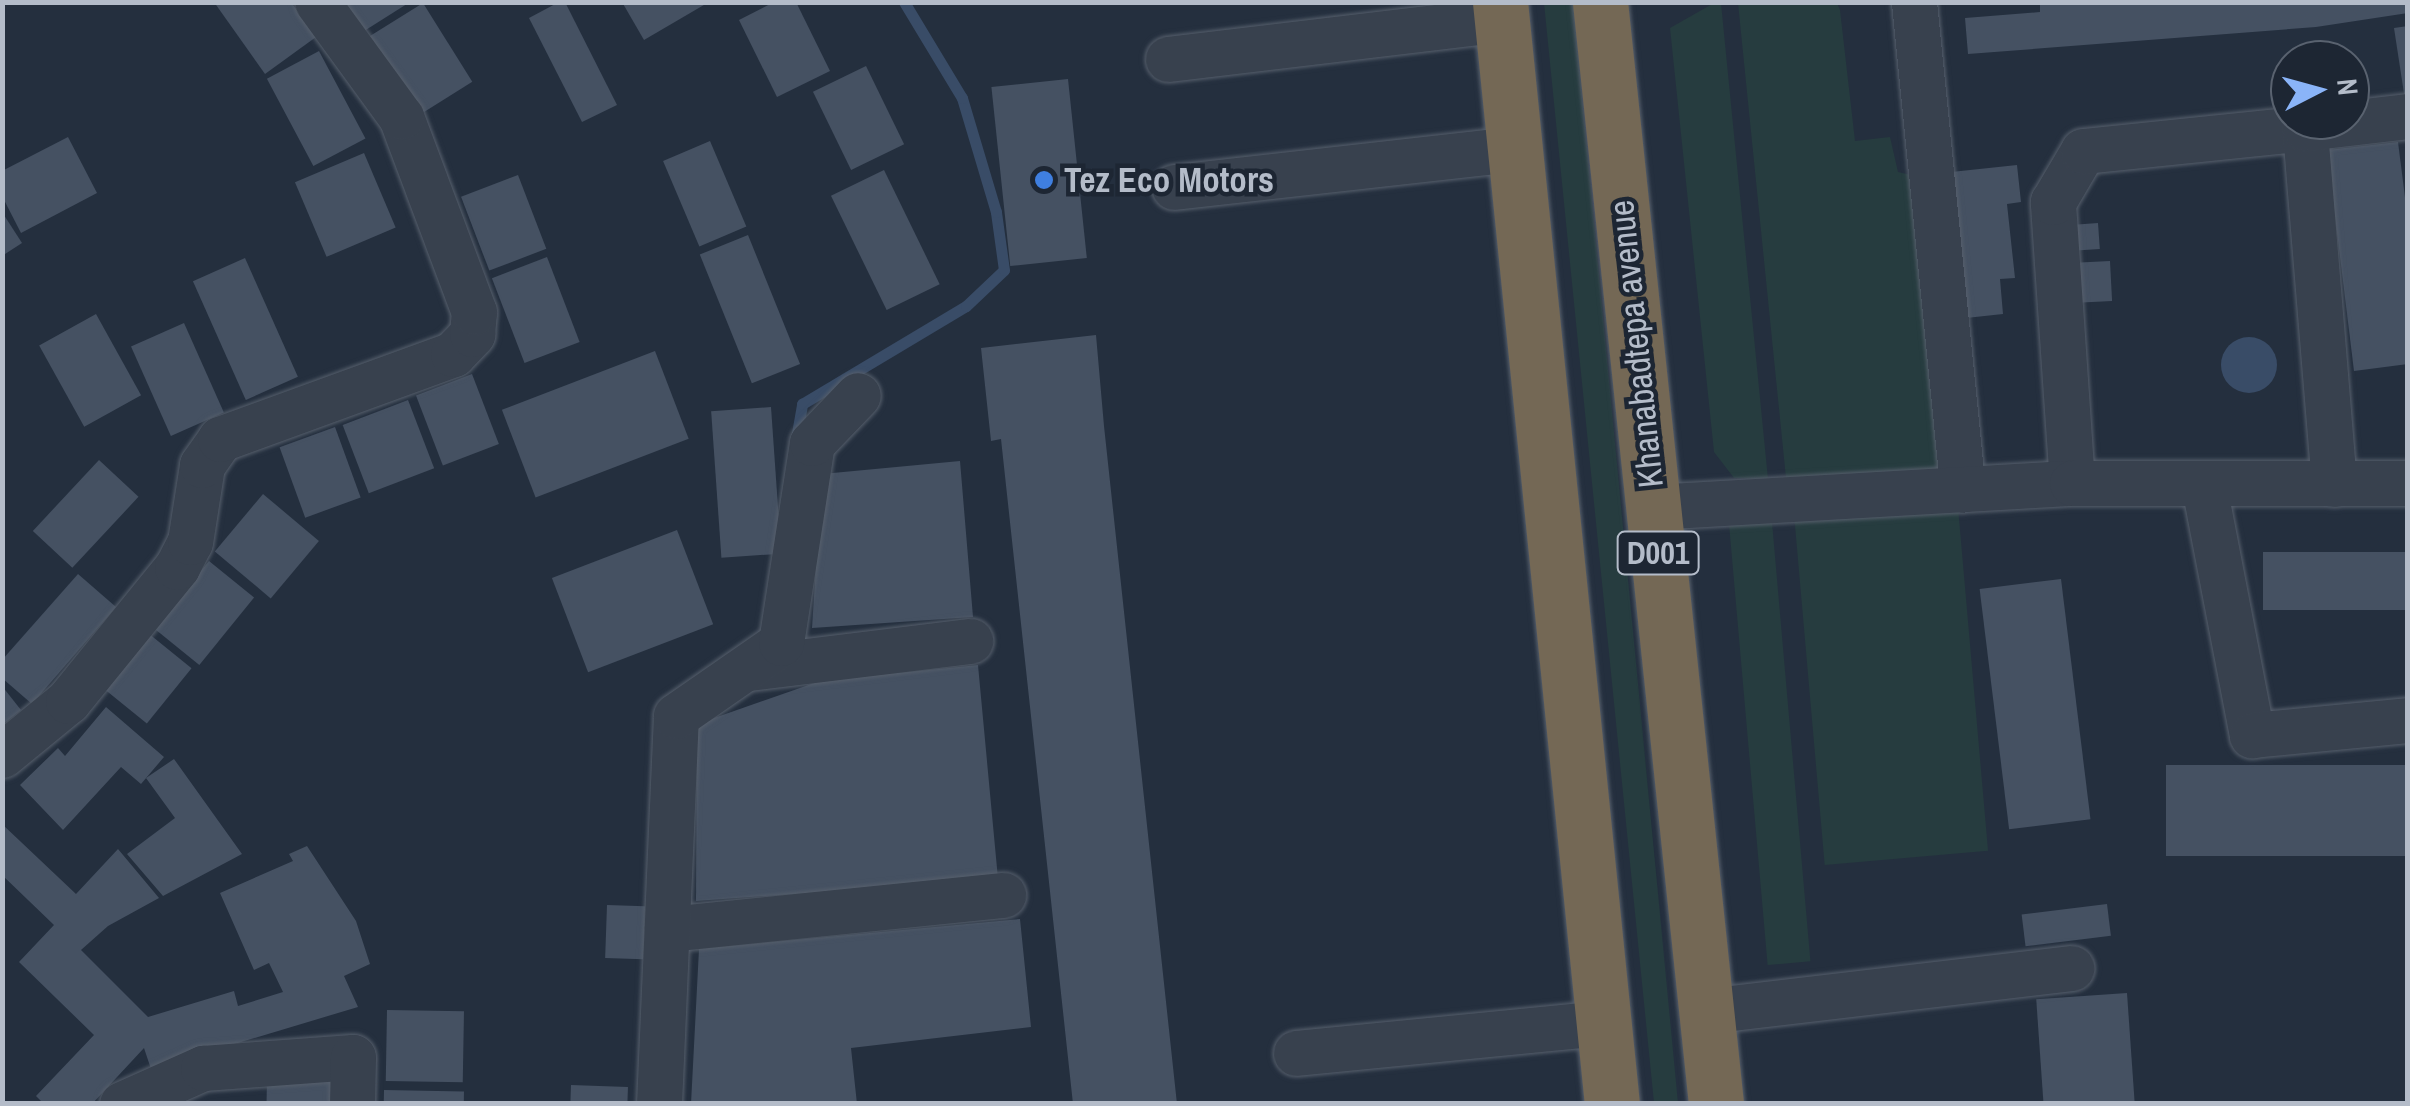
<!DOCTYPE html>
<style>
body{margin:0}
#map{position:relative;width:2410px;height:1106px;overflow:hidden;background:#242f3e;font-family:"Archivo Narrow",sans-serif}
div>[style]{position:absolute}
.green>*{inset:0;background:#263c3f;transform-origin:0 0}
.water>*{inset:0;background:#394c67}
.round{border-radius:50%}
.stream>*{height:11px;margin:-5.5px;padding:0 5.5px;transform-origin:5.5px;border-radius:5.5px;background:#394c67}
.building>*{inset:0;background:#455162;transform-origin:0 0}
.roads{filter:drop-shadow(0 0 2px #565f6c) drop-shadow(0 0 2px #565f6c)}
.minor>*{height:45px;margin:-22.5px;padding:0 22.5px;transform-origin:22.5px;border-radius:22.5px;background:#38414e}
.highway>*{height:55px;margin:-27.5px;padding:0 27.5px;transform-origin:27.5px;border-radius:27.5px;background:#746855}
.dots>*{width:28px;height:28px;translate:-50% -50%;box-sizing:border-box;border:5px solid #1d2633;border-radius:50%}
span{translate:-50% -50%;white-space:nowrap;text-align:center;line-height:1.15;-webkit-text-stroke:9px #1d2633;paint-order:stroke}
.shield-label span{padding:2px 8px;background:#1d2633;border:2px solid;border-radius:8px;-webkit-text-stroke-width:0}
.shield-label{font-size:32px;color:#b4bcc9;font-weight:700}
.poi-label{font-size:35px;color:#b4bcc9;font-weight:700}
.left{translate:0 -50%;text-align:left}
.street-label{font-size:35px;color:#b4bcc9}
.frame{position:absolute;inset:0;border:5px solid #b4bcc9;pointer-events:none}
.north{position:absolute;left:2270px;top:40px;width:100px;height:100px;box-sizing:border-box;background:#1d2633;border:2px solid #59626f;border-radius:50%;rotate:84deg;font-size:28px;font-weight:700;line-height:40px;text-align:center;color:#b4bcc9}
.north::after{content:'';display:block;margin:auto;width:35px;height:45px;background:#8ab4f8;clip-path:polygon(50% 0,100% 100%,50% 72%,0 100%)}
</style>
<div id="map">
<div class="green">
<i style="clip-path:polygon(1544px 3px,1573px 3px,1678px 1103px,1654px 1103px)"></i>
<i style="clip-path:polygon(1714px 3px,1721px 3px,1768px 479px,1734px 478px,1714px 452px,1670px 28px)"></i>
<i style="clip-path:polygon(1738px 3px,1837px 3px,1840px 10px,1855px 141px,1890px 137px,1898px 172px,1911px 175px,1942px 473px,1786px 478px)"></i>
<i style="left:1958px;top:507px;width:345px;height:164px;rotate:85deg"></i>
<i style="left:1772px;top:522px;width:441px;height:43px;rotate:85deg"></i>
</div>
<div class="water">
<i class="round" style="left:2221px;top:337px;width:56px;height:56px"></i>
</div>
<div class="stream">
<i style="left:796px;top:439px;width:36px;rotate:-80deg"></i>
<i style="left:802px;top:404px;width:191px;rotate:-30.9deg"></i>
<i style="left:966px;top:306px;width:52px;rotate:-43.5deg"></i>
<i style="left:1004px;top:270px;width:59px;rotate:-97.9deg"></i>
<i style="left:996px;top:212px;width:119px;rotate:-106.6deg"></i>
<i style="left:962px;top:98px;width:112px;rotate:-121.1deg"></i>
</div>
<div class="building">
<i style="clip-path:polygon(214px 2px,291px 2px,316px 37px,265px 74px)"></i>
<i style="clip-path:polygon(341px 2px,410px 2px,361px 33px)"></i>
<i style="clip-path:polygon(559px 2px,565px 2px,617px 105px,582px 122px,529px 18px)"></i>
<i style="clip-path:polygon(622px 2px,709px 2px,644px 40px)"></i>
<i style="clip-path:polygon(774px 2px,796px 2px,830px 71px,777px 97px,739px 20px)"></i>
<i style="clip-path:polygon(2040px 2px,2408px 2px,2408px 13px,2316px 27px,1968px 54px,1965px 18px,2040px 12px)"></i>
<i style="left:423px;top:3px;width:93px;height:70px;rotate:58deg"></i>
<i style="clip-path:polygon(2408px 26px,2408px 100px,2405px 100px,2394px 28px)"></i>
<i style="left:319px;top:51px;width:99px;height:59px;rotate:62deg"></i>
<i style="left:866px;top:66px;width:87px;height:59px;rotate:64deg"></i>
<i style="left:1068px;top:79px;width:180px;height:77px;rotate:84deg"></i>
<i style="clip-path:polygon(68px 137px,97px 193px,21px 233px,2px 196px,2px 171px)"></i>
<i style="left:710px;top:141px;width:93px;height:51px;rotate:67deg"></i>
<i style="clip-path:polygon(2398px 142px,2408px 221px,2408px 364px,2354px 371px,2327px 150px)"></i>
<i style="left:364px;top:153px;width:81px;height:75px;rotate:67deg"></i>
<i style="clip-path:polygon(2017px 165px,2021px 202px,2007px 204px,2015px 278px,2000px 279px,2003px 314px,1957px 319px,1942px 173px)"></i>
<i style="left:884px;top:170px;width:127px;height:59px;rotate:64deg"></i>
<i style="left:518px;top:175px;width:79px;height:61px;rotate:69deg"></i>
<i style="clip-path:polygon(2px 212px,22px 243px,2px 256px)"></i>
<i style="left:2098px;top:223px;width:26px;height:31px;rotate:86deg"></i>
<i style="left:748px;top:235px;width:139px;height:52px;rotate:68deg"></i>
<i style="left:547px;top:257px;width:91px;height:59px;rotate:69deg"></i>
<i style="left:245px;top:258px;width:130px;height:57px;rotate:66deg"></i>
<i style="left:2110px;top:261px;width:40px;height:40px;rotate:87deg"></i>
<i style="left:96px;top:314px;width:93px;height:65px;rotate:61deg"></i>
<i style="left:184px;top:323px;width:98px;height:58px;rotate:66deg"></i>
<i style="clip-path:polygon(1096px 335px,1104px 426px,1177px 1104px,1073px 1104px,1001px 439px,991px 441px,981px 348px)"></i>
<i style="left:655px;top:351px;width:94px;height:164px;rotate:69deg"></i>
<i style="left:472px;top:374px;width:75px;height:60px;rotate:69deg"></i>
<i style="left:408px;top:400px;width:73px;height:70px;rotate:69deg"></i>
<i style="left:771px;top:407px;width:147px;height:60px;rotate:86deg"></i>
<i style="left:335px;top:427px;width:75px;height:59px;rotate:70deg"></i>
<i style="left:99px;top:460px;width:54px;height:97px;rotate:43deg"></i>
<i style="clip-path:polygon(960px 461px,973px 617px,812px 628px,822px 474px)"></i>
<i style="left:263px;top:494px;width:73px;height:75px;rotate:40deg"></i>
<i style="left:677px;top:530px;width:101px;height:134px;rotate:69deg"></i>
<i style="left:2408px;top:552px;width:58px;height:145px;rotate:90deg"></i>
<i style="left:209px;top:561px;width:58px;height:87px;rotate:39deg"></i>
<i style="clip-path:polygon(78px 574px,116px 607px,32px 704px,2px 678px,2px 660px)"></i>
<i style="left:2061px;top:579px;width:242px;height:82px;rotate:83deg"></i>
<i style="left:148px;top:633px;width:56px;height:71px;rotate:39deg"></i>
<i style="clip-path:polygon(978px 665px,998px 879px,696px 901px,697px 724px,820px 681px)"></i>
<i style="clip-path:polygon(2px 686px,21px 710px,2px 725px)"></i>
<i style="clip-path:polygon(106px 707px,164px 757px,141px 784px,121px 767px,63px 830px,20px 785px,58px 748px,65px 756px)"></i>
<i style="clip-path:polygon(174px 759px,242px 854px,163px 896px,127px 854px,175px 818px,146px 778px)"></i>
<i style="left:2408px;top:765px;width:91px;height:242px;rotate:90deg"></i>
<i style="clip-path:polygon(2px 824px,76px 894px,118px 849px,159px 898px,108px 926px,81px 950px,148px 1017px,234px 991px,238px 1006px,283px 992px,269px 963px,254px 970px,220px 893px,293px 861px,289px 854px,307px 846px,356px 921px,370px 964px,344px 976px,358px 1007px,151px 1069px,144px 1048px,92px 1104px,44px 1104px,36px 1096px,94px 1035px,19px 962px,54px 925px,2px 875px)"></i>
<i style="left:2107px;top:904px;width:32px;height:86px;rotate:83deg"></i>
<i style="left:607px;top:905px;width:38px;height:53px;rotate:2deg"></i>
<i style="clip-path:polygon(1020px 919px,1031px 1027px,851px 1048px,857px 1104px,691px 1104px,699px 949px)"></i>
<i style="left:2127px;top:993px;width:111px;height:91px;rotate:86deg"></i>
<i style="left:387px;top:1010px;width:77px;height:71px;rotate:1deg"></i>
<i style="left:267px;top:1077px;width:68px;height:27px;rotate:1deg"></i>
<i style="left:571px;top:1085px;width:57px;height:19px;rotate:2deg"></i>
<i style="left:384px;top:1090px;width:80px;height:14px;rotate:1deg"></i>
</div>
<div class="roads">
<div class="minor">
<i style="left:1914px;top:2px;width:490px;rotate:84.3deg"></i>
<i style="left:1168px;top:59px;width:335px;rotate:-6.8deg"></i>
<i style="left:1174px;top:187px;width:342px;rotate:-6.4deg"></i>
<i style="left:2072px;top:483px;width:282px;rotate:-93.9deg"></i>
<i style="left:2053px;top:202px;width:59px;rotate:-59.5deg"></i>
<i style="left:2083px;top:151px;width:223px;rotate:-5.9deg"></i>
<i style="left:2334px;top:484px;width:357px;rotate:-94.7deg"></i>
<i style="left:2305px;top:128px;width:104px;rotate:-6.6deg"></i>
<i style="left:2204px;top:486px;width:254px;rotate:79.1deg"></i>
<i style="left:2252px;top:735px;width:157px;rotate:-5.5deg"></i>
<i style="left:1653px;top:507px;width:420px;rotate:-3.3deg"></i>
<i style="left:2072px;top:483px;width:336px"></i>
<i style="left:749px;top:668px;width:223px;rotate:-7deg"></i>
<i style="left:2px;top:755px;width:85px;rotate:-39.3deg"></i>
<i style="left:68px;top:701px;width:173px;rotate:-50.9deg"></i>
<i style="left:177px;top:567px;width:28px;rotate:-63deg"></i>
<i style="left:190px;top:542px;width:78px;rotate:-81.1deg"></i>
<i style="left:202px;top:465px;width:32px;rotate:-55deg"></i>
<i style="left:220px;top:439px;width:248px;rotate:-20deg"></i>
<i style="left:453px;top:354px;width:28px;rotate:-46deg"></i>
<i style="left:472px;top:334px;width:22px;rotate:-85deg"></i>
<i style="left:474px;top:312px;width:208px;rotate:-110.5deg"></i>
<i style="left:401px;top:117px;width:142px;rotate:-126.1deg"></i>
<i style="left:667px;top:929px;width:338px;rotate:-5.8deg"></i>
<i style="left:1706px;top:1011px;width:368px;rotate:-6.7deg"></i>
<i style="left:1296px;top:1053px;width:309px;rotate:-5.6deg"></i>
<i style="left:122px;top:1104px;width:89px;rotate:-24deg"></i>
<i style="left:203px;top:1068px;width:150px;rotate:-4.2deg"></i>
<i style="left:353px;top:1057px;width:47px;rotate:91.2deg"></i>
<i style="left:659px;top:1104px;width:388px;rotate:-87.5deg"></i>
<i style="left:676px;top:716px;width:128px;rotate:-34.8deg"></i>
<i style="left:781px;top:643px;width:202px;rotate:-81.2deg"></i>
<i style="left:812px;top:443px;width:66px;rotate:-46.2deg"></i>
</div>
<div class="highway">
<i style="left:1500px;top:2px;width:1108px;rotate:84.2deg"></i>
<i style="left:1600px;top:2px;width:1108px;rotate:83.99deg"></i>
</div>
</div>
<div class="dots">
<i style="left:1044px;top:180px;background:#3f7fe0"></i>
</div>
<div class="shield-label">
<span style="left:1658px;top:553px">D001</span>
</div>
<div class="poi-label">
<span class="left" style="left:1064px;top:180px">Tez Eco Motors</span>
</div>
<div class="street-label">
<span style="left:1636px;top:344px;rotate:-96deg">Khanabadtepa avenue</span>
</div>
<div class="frame"></div>
<div class="north">N</div>
</div>
